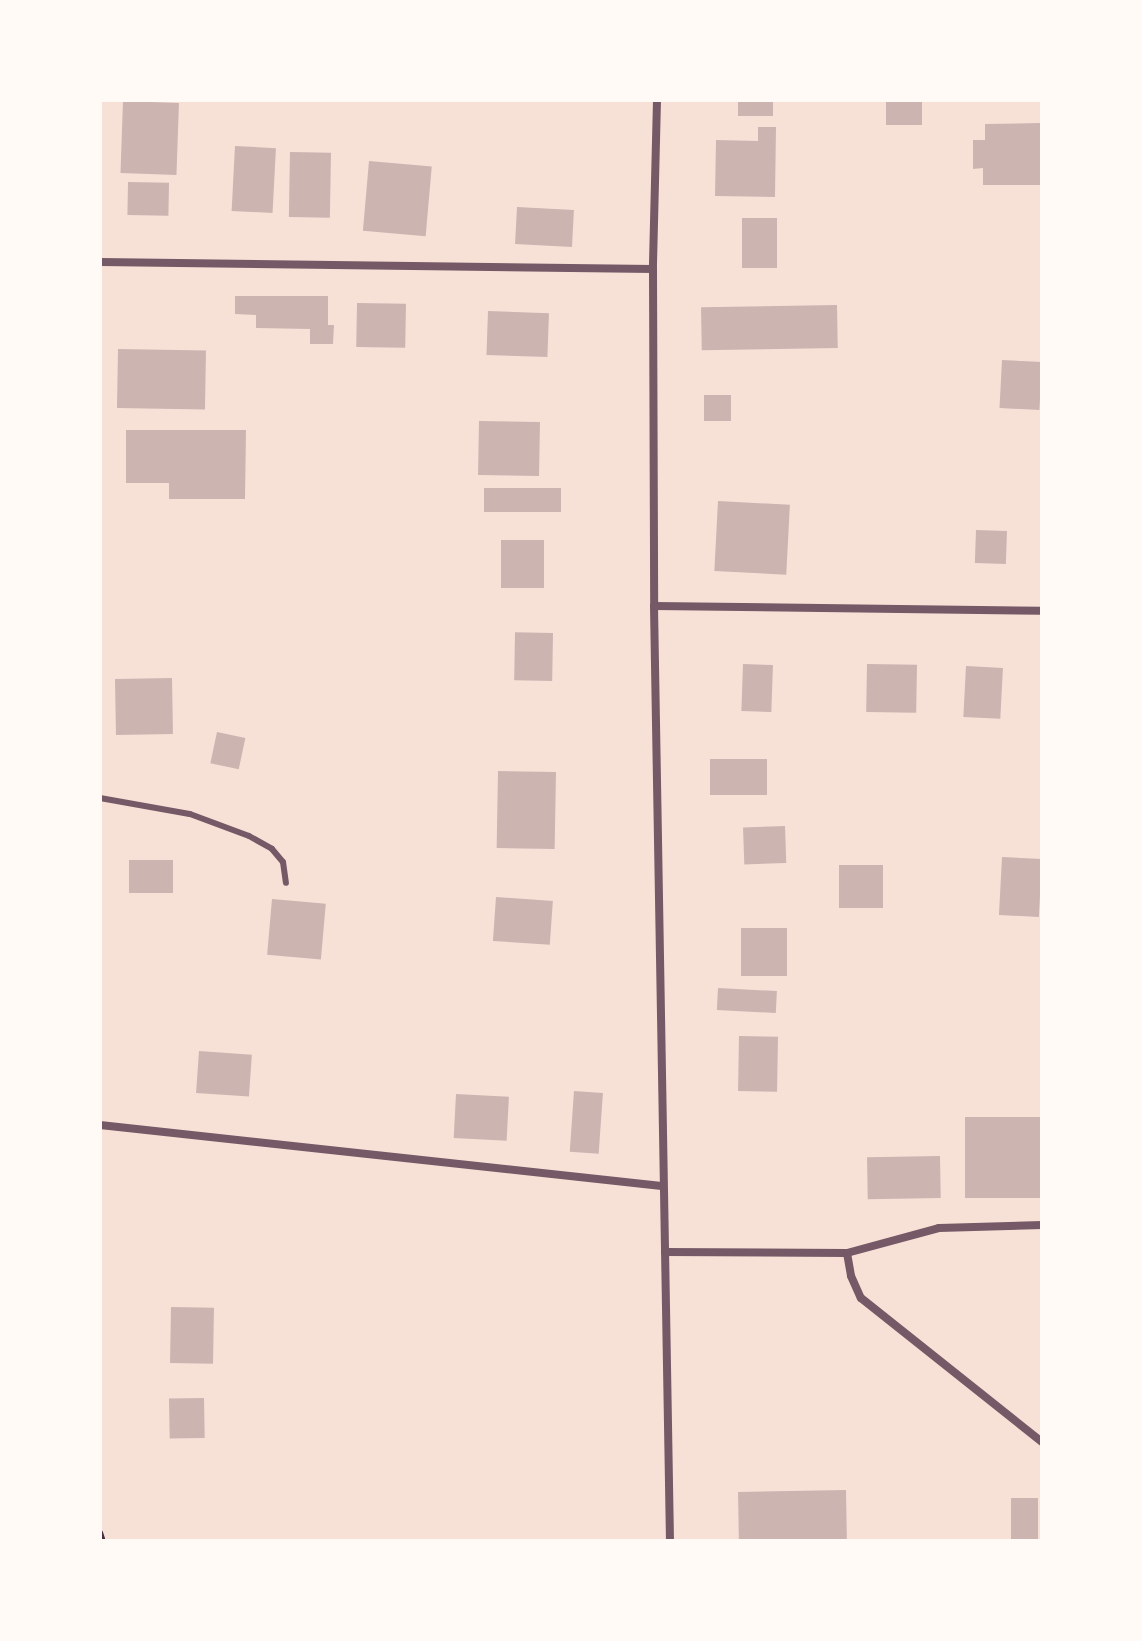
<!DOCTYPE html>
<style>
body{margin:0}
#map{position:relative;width:1142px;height:1641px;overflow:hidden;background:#f7e1d7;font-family:"DM Sans",sans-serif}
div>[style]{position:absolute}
.building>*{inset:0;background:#ccb4b1;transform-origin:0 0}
.path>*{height:5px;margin:-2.5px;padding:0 2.5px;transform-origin:2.5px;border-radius:2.5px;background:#4a2c40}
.service>*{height:6px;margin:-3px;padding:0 3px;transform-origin:3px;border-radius:3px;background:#755966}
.minor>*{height:8px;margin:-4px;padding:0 4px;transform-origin:4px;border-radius:4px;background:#755966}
span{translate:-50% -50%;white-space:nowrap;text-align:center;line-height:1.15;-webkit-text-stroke:8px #fffaf5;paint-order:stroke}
.frame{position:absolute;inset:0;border:102px solid #fffaf5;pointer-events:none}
</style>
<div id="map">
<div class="building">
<i style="left:738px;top:100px;width:35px;height:16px"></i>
<i style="left:886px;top:100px;width:36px;height:25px"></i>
<i style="left:123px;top:101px;width:56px;height:72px;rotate:2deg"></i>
<i style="clip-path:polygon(1042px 123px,1042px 185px,983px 185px,983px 168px,973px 169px,973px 140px,985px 140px,985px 124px)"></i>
<i style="clip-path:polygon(758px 127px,776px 127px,775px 197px,715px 196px,716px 140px,758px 141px)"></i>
<i style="left:235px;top:146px;width:41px;height:65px;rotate:3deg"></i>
<i style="left:290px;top:152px;width:41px;height:65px;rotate:1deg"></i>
<i style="left:369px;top:161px;width:63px;height:70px;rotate:5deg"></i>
<i style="left:128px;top:182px;width:41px;height:33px;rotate:1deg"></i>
<i style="left:517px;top:207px;width:57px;height:37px;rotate:3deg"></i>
<i style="left:742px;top:218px;width:35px;height:50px"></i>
<i style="clip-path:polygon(235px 296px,328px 296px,328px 325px,334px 325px,333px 344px,310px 344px,310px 329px,256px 328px,256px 315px,235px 314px)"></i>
<i style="left:357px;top:303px;width:49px;height:44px;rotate:1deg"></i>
<i style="left:837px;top:305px;width:43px;height:136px;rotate:89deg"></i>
<i style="left:488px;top:311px;width:61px;height:44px;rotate:2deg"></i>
<i style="left:118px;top:349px;width:88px;height:59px;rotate:1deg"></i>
<i style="left:1002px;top:360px;width:40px;height:48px;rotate:3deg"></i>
<i style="left:704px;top:395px;width:27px;height:26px"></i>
<i style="left:479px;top:421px;width:61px;height:54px;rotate:1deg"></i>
<i style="clip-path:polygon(126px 430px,246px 430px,245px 499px,169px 499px,169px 483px,126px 483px)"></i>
<i style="left:484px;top:488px;width:77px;height:24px"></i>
<i style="left:718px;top:501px;width:72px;height:70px;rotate:3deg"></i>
<i style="left:976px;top:530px;width:31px;height:33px;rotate:2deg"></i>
<i style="left:501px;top:540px;width:43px;height:48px"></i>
<i style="left:553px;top:633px;width:48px;height:38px;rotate:91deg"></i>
<i style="left:743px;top:664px;width:30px;height:47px;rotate:2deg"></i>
<i style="left:867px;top:664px;width:50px;height:48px;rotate:1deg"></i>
<i style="left:966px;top:666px;width:37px;height:51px;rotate:3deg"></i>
<i style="left:172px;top:678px;width:56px;height:57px;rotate:89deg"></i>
<i style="left:217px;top:732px;width:29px;height:32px;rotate:12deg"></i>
<i style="left:767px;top:759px;width:36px;height:57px;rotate:90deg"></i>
<i style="left:498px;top:771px;width:58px;height:77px;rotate:1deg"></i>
<i style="left:785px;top:826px;width:37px;height:42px;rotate:88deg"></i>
<i style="left:1002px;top:857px;width:40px;height:58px;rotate:3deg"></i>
<i style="left:129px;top:860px;width:44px;height:33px"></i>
<i style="left:839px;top:865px;width:44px;height:43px"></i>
<i style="left:496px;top:897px;width:57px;height:44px;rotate:4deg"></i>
<i style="left:272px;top:899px;width:54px;height:56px;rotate:5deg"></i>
<i style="left:741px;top:928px;width:46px;height:48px"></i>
<i style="left:718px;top:988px;width:59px;height:22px;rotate:3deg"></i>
<i style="left:739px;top:1036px;width:39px;height:55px;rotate:1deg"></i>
<i style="left:199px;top:1051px;width:53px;height:42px;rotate:4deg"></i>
<i style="left:574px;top:1091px;width:29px;height:61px;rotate:4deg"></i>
<i style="left:456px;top:1094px;width:53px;height:44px;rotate:3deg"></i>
<i style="left:1042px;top:1117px;width:81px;height:77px;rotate:90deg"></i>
<i style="left:940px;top:1156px;width:42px;height:73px;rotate:89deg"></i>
<i style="left:171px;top:1307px;width:43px;height:56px;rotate:1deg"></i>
<i style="left:204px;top:1398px;width:40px;height:35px;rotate:89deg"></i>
<i style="left:846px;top:1490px;width:51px;height:108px;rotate:89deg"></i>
<i style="left:1011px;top:1498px;width:27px;height:41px"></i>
</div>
<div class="path">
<i style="left:100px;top:1532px;width:9px;rotate:72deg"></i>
</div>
<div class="service">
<i style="left:100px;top:798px;width:91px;rotate:10.1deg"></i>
<i style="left:190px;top:814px;width:63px;rotate:20.4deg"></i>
<i style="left:249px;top:836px;width:26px;rotate:29deg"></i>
<i style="left:272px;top:849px;width:17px;rotate:50deg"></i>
<i style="left:283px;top:862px;width:21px;rotate:82deg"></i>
</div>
<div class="minor">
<i style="left:657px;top:100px;width:169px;rotate:91.4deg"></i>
<i style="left:653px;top:269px;width:337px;rotate:89.8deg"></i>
<i style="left:654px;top:606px;width:935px;rotate:89.02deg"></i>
<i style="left:100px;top:262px;width:553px;rotate:0.73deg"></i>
<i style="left:654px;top:606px;width:388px;rotate:0.7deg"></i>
<i style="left:100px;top:1125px;width:565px;rotate:6.19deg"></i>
<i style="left:665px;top:1252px;width:182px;rotate:0.3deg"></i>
<i style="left:847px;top:1253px;width:95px;rotate:-15.2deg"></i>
<i style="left:939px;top:1228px;width:103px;rotate:-1.7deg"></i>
<i style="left:847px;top:1253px;width:23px;rotate:80deg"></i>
<i style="left:851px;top:1276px;width:24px;rotate:66deg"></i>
<i style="left:861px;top:1298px;width:231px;rotate:38.5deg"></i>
</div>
<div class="frame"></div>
</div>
